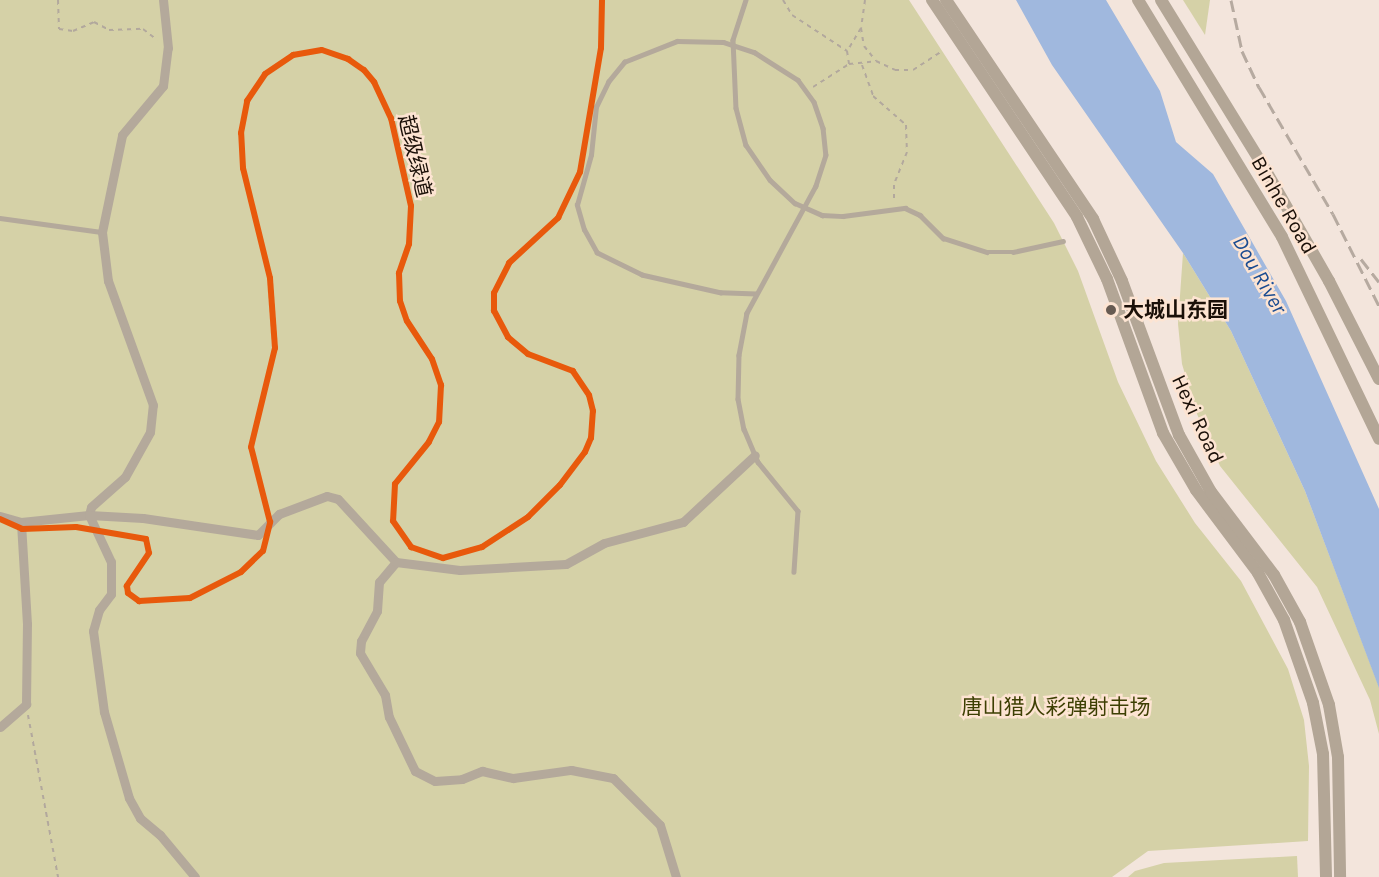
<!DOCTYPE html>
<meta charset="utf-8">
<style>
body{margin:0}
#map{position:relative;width:1379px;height:877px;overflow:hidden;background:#f3e5dc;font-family:Karla,"Noto Sans SC",sans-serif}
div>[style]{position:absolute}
.green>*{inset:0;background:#d5d1a7}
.water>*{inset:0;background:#a0b8de}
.path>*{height:2px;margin-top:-1px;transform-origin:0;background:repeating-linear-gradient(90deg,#b2a89d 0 4.5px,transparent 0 9px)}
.lane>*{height:4.5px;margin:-2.25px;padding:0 2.25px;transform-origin:2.25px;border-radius:2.25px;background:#b4a99b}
.street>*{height:9px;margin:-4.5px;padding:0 4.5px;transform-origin:4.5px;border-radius:4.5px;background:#b4a99b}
.secondary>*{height:12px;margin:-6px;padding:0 6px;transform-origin:6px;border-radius:6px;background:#b3a696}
.rail>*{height:3px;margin-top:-1.5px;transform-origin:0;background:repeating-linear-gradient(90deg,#b6aaa0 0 12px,transparent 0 18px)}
.cycleway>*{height:6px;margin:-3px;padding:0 3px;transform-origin:3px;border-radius:3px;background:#e8590c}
.dots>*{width:16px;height:16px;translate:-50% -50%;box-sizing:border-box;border:3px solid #fde4d2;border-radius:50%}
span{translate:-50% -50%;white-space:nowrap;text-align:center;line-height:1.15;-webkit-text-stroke:5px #fde4d2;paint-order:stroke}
.street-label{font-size:21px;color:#1b1008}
.poi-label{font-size:21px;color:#1b1008;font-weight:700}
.left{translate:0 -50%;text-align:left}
.park-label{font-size:21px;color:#3d3f03}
.water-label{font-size:22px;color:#1b4c91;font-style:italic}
</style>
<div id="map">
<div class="green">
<i style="clip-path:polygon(0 0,909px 0,1054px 223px,1078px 271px,1118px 382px,1156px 461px,1195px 523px,1241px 581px,1288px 669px,1304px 720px,1309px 766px,1308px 841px,1148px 851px,1112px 877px,0 877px)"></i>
<i style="clip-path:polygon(1183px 0,1210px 0,1205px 35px)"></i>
<i style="clip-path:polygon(1183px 253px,1231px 331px,1305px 491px,1379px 687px,1379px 734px,1370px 700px,1317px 587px,1220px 466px,1197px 414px,1182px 364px,1178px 324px)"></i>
<i style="clip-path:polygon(1297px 856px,1298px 877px,1128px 877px,1135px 871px,1164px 863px)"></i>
</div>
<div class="water">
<i style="clip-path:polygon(1016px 0,1106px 0,1160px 91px,1176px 142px,1213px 174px,1286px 301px,1379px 509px,1379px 688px,1305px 491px,1231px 331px,1183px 253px,1052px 65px)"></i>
</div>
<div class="path">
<i style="left:58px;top:0;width:29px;rotate:88deg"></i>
<i style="left:59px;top:29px;width:14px;rotate:8deg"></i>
<i style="left:73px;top:31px;width:23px;rotate:-23deg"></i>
<i style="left:94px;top:22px;width:17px;rotate:28deg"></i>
<i style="left:109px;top:30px;width:34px;rotate:-2deg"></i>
<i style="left:143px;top:29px;width:18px;rotate:38deg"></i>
<i style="left:783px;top:0;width:17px;rotate:59deg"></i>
<i style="left:792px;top:15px;width:66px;rotate:33.2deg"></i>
<i style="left:865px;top:0;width:28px;rotate:98deg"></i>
<i style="left:861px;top:28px;width:18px;rotate:81deg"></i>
<i style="left:864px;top:46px;width:19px;rotate:51deg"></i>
<i style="left:876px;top:61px;width:21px;rotate:25deg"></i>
<i style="left:895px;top:70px;width:18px"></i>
<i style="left:913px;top:70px;width:35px;rotate:-33deg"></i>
<i style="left:861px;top:28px;width:27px;rotate:121deg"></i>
<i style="left:847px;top:51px;width:13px;rotate:81deg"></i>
<i style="left:849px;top:64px;width:27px;rotate:-6deg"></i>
<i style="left:862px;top:65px;width:33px;rotate:70deg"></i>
<i style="left:873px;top:96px;width:44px;rotate:41.3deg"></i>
<i style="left:906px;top:125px;width:27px;rotate:88deg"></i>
<i style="left:907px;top:152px;width:35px;rotate:112deg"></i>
<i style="left:894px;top:185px;width:16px;rotate:90deg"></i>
<i style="left:813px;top:87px;width:43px;rotate:-32.6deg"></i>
<i style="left:28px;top:715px;width:165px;rotate:79.5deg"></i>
</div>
<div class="lane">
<i style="left:746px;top:0;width:42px;rotate:108deg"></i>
<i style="left:733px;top:40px;width:68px;rotate:87.5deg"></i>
<i style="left:736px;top:108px;width:38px;rotate:75deg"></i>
<i style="left:746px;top:145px;width:42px;rotate:55.6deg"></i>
<i style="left:770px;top:180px;width:34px;rotate:43deg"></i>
<i style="left:795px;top:203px;width:30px;rotate:24deg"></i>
<i style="left:822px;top:215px;width:21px;rotate:3deg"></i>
<i style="left:843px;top:216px;width:63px;rotate:-7.4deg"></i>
<i style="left:905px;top:208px;width:17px;rotate:25deg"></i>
<i style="left:920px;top:215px;width:33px;rotate:45deg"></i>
<i style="left:943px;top:238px;width:46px;rotate:17.7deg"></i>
<i style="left:987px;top:252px;width:26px"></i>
<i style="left:1013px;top:252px;width:51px;rotate:-12.4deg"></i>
<i style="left:0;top:218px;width:102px;rotate:7.9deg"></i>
<i style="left:756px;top:294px;width:35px;rotate:-178deg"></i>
<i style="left:721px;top:293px;width:81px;rotate:-167.2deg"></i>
<i style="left:642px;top:275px;width:50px;rotate:-153.9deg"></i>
<i style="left:597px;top:253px;width:26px;rotate:-119deg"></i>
<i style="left:584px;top:230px;width:26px;rotate:-106deg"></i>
<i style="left:577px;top:205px;width:52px;rotate:-74.4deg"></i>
<i style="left:591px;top:155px;width:48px;rotate:-84.1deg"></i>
<i style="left:596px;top:107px;width:28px;rotate:-64deg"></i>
<i style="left:608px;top:82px;width:26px;rotate:-51deg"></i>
<i style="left:624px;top:62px;width:57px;rotate:-21.6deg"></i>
<i style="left:677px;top:41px;width:46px;rotate:1.2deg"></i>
<i style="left:723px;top:42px;width:33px;rotate:18deg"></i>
<i style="left:754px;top:52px;width:52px;rotate:32.5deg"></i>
<i style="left:798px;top:80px;width:27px;rotate:54deg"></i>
<i style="left:814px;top:102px;width:28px;rotate:71deg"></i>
<i style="left:823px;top:128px;width:27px;rotate:84deg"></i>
<i style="left:826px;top:155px;width:33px;rotate:108deg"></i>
<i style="left:816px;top:186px;width:145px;rotate:118.5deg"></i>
<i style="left:747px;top:313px;width:43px;rotate:100.8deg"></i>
<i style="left:739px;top:355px;width:44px;rotate:91.3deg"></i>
<i style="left:738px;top:399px;width:31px;rotate:79deg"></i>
<i style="left:744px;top:429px;width:36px;rotate:67deg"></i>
<i style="left:758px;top:462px;width:63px;rotate:50.8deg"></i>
<i style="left:798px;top:511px;width:61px;rotate:93.8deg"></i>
</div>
<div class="street">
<i style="left:0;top:516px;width:22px;rotate:16deg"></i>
<i style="left:21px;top:522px;width:68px;rotate:-5.9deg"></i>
<i style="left:89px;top:515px;width:8px;rotate:-76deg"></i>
<i style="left:91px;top:507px;width:45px;rotate:-41.4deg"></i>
<i style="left:125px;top:477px;width:51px;rotate:-60.9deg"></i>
<i style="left:150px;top:432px;width:27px;rotate:-84deg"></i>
<i style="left:153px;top:405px;width:132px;rotate:-109.9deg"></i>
<i style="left:108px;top:281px;width:49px;rotate:-97deg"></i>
<i style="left:102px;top:232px;width:99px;rotate:-78.3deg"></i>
<i style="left:122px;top:135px;width:64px;rotate:-50.1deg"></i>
<i style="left:163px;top:86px;width:38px;rotate:-83deg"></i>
<i style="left:168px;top:48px;width:48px;rotate:-95.9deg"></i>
<i style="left:396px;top:562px;width:26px;rotate:130deg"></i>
<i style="left:379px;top:582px;width:29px;rotate:94deg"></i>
<i style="left:377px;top:611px;width:34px;rotate:118deg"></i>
<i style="left:361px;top:641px;width:12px;rotate:95deg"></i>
<i style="left:360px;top:653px;width:49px;rotate:59.2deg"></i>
<i style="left:385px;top:695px;width:22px;rotate:80deg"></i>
<i style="left:389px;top:717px;width:60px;rotate:64.3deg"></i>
<i style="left:415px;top:771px;width:22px;rotate:27deg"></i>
<i style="left:435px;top:781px;width:27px;rotate:-4deg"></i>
<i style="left:462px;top:779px;width:22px;rotate:-22deg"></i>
<i style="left:482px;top:771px;width:32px;rotate:13deg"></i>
<i style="left:513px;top:778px;width:59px;rotate:-7.9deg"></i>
<i style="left:571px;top:770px;width:43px;rotate:10.8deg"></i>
<i style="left:613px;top:778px;width:66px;rotate:45deg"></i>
<i style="left:660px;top:825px;width:54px;rotate:72.9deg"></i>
<i style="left:0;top:727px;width:35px;rotate:-41deg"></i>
<i style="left:26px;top:704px;width:80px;rotate:-89.3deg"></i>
<i style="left:27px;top:624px;width:102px;rotate:-93.4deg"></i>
<i style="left:195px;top:877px;width:55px;rotate:-129.8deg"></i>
<i style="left:160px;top:835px;width:26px;rotate:-140deg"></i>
<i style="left:140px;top:818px;width:23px;rotate:-119deg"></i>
<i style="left:129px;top:798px;width:90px;rotate:-106.2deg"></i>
<i style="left:104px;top:712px;width:82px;rotate:-97.7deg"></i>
<i style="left:93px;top:631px;width:22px;rotate:-74deg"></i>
<i style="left:99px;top:610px;width:20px;rotate:-53deg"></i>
<i style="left:111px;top:594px;width:32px;rotate:-90deg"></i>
<i style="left:111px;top:562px;width:52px;rotate:-115.1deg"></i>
<i style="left:89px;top:515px;width:54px;rotate:3.2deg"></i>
<i style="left:143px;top:518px;width:116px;rotate:8.4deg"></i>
<i style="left:258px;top:535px;width:30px;rotate:-45deg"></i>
<i style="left:279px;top:514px;width:51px;rotate:-20.6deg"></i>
<i style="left:327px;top:496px;width:11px;rotate:15deg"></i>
<i style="left:338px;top:499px;width:86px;rotate:47.4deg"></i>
<i style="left:396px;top:562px;width:64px;rotate:7.1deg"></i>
<i style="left:460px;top:570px;width:106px;rotate:-3.2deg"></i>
<i style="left:566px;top:564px;width:43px;rotate:-28.9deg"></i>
<i style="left:604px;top:543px;width:82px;rotate:-14.9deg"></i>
<i style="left:683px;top:522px;width:98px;rotate:-42.9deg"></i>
</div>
<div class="secondary">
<i style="left:932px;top:0;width:261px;rotate:56.2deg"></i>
<i style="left:1077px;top:217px;width:69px;rotate:64.2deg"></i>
<i style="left:1107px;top:279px;width:164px;rotate:70deg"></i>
<i style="left:1163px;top:433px;width:66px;rotate:59.9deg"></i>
<i style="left:1196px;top:490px;width:104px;rotate:53.2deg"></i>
<i style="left:1258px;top:573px;width:54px;rotate:61deg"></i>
<i style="left:1284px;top:620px;width:88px;rotate:70.7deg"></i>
<i style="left:1313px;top:703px;width:52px;rotate:78.9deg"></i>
<i style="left:1323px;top:754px;width:123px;rotate:88.6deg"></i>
<i style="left:946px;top:0;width:264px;rotate:56.1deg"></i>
<i style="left:1093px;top:219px;width:68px;rotate:64.9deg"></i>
<i style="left:1122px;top:281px;width:164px;rotate:69.7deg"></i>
<i style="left:1179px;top:435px;width:65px;rotate:60.7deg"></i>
<i style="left:1211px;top:492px;width:104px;rotate:52.8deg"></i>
<i style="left:1274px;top:575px;width:54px;rotate:61deg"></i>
<i style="left:1300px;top:622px;width:88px;rotate:70.7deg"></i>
<i style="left:1329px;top:705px;width:53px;rotate:80.2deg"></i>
<i style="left:1338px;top:757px;width:120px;rotate:89deg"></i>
<i style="left:1138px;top:0;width:277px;rotate:58.7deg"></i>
<i style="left:1282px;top:237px;width:224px;rotate:64.3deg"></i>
<i style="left:1161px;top:0;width:201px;rotate:58.4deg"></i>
<i style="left:1266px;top:171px;width:127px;rotate:60.2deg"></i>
<i style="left:1329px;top:281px;width:110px;rotate:63deg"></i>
</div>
<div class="rail">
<i style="left:1231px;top:0;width:52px;rotate:77.8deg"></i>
<i style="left:1242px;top:51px;width:40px;rotate:65deg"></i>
<i style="left:1259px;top:87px;width:147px;rotate:59.8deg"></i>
<i style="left:1333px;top:214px;width:103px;rotate:63.4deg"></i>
<i style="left:1361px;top:259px;width:29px;rotate:52deg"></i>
</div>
<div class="cycleway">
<i style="left:0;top:519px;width:24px;rotate:24deg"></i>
<i style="left:22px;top:529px;width:54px;rotate:-2.1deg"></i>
<i style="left:76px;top:527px;width:71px;rotate:9.7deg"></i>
<i style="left:146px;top:539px;width:14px;rotate:78deg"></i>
<i style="left:149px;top:553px;width:40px;rotate:124deg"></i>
<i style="left:127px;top:586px;width:7px;rotate:82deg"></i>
<i style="left:128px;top:593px;width:14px;rotate:36deg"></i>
<i style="left:139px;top:601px;width:51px;rotate:-3.4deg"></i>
<i style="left:190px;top:598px;width:57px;rotate:-27deg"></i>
<i style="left:241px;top:572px;width:30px;rotate:-44deg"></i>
<i style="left:263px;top:551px;width:30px;rotate:-76deg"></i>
<i style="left:270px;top:522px;width:77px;rotate:-104.2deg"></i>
<i style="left:251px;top:447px;width:102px;rotate:-76.4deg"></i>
<i style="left:275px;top:348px;width:70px;rotate:-94.1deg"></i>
<i style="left:270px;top:278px;width:113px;rotate:-103.8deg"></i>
<i style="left:243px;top:168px;width:35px;rotate:-93deg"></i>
<i style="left:241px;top:133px;width:33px;rotate:-79deg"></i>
<i style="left:247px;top:101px;width:32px;rotate:-56deg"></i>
<i style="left:265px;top:74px;width:34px;rotate:-34deg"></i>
<i style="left:293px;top:55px;width:29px;rotate:-10deg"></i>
<i style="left:322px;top:50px;width:28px;rotate:19deg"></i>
<i style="left:348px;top:59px;width:19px;rotate:35deg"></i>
<i style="left:364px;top:70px;width:16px;rotate:50deg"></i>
<i style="left:374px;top:82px;width:40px;rotate:65deg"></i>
<i style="left:391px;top:118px;width:90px;rotate:77.2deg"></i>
<i style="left:411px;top:206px;width:38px;rotate:93deg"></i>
<i style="left:409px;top:244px;width:31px;rotate:109deg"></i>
<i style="left:399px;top:273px;width:28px;rotate:88deg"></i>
<i style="left:400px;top:301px;width:21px;rotate:71deg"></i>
<i style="left:407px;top:321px;width:45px;rotate:56.7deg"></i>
<i style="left:432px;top:359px;width:28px;rotate:71deg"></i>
<i style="left:441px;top:385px;width:37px;rotate:93deg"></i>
<i style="left:439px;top:422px;width:22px;rotate:117deg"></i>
<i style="left:429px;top:442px;width:54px;rotate:129deg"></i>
<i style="left:395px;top:484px;width:37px;rotate:93deg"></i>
<i style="left:393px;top:521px;width:32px;rotate:55deg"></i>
<i style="left:411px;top:547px;width:34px;rotate:19deg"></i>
<i style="left:443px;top:558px;width:41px;rotate:-15.8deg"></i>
<i style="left:482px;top:547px;width:55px;rotate:-33.1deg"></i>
<i style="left:528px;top:517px;width:45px;rotate:-45deg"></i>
<i style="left:560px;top:485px;width:41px;rotate:-52.9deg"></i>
<i style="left:585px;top:452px;width:15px;rotate:-67deg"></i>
<i style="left:591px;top:438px;width:27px;rotate:-86deg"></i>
<i style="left:593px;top:411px;width:16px;rotate:-104deg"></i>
<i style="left:589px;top:395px;width:29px;rotate:-124deg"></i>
<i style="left:573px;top:371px;width:48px;rotate:-159.3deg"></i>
<i style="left:528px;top:354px;width:26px;rotate:-140deg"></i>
<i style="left:508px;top:337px;width:30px;rotate:-118deg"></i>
<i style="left:494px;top:311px;width:18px;rotate:-90deg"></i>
<i style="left:494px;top:293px;width:34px;rotate:-63deg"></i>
<i style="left:509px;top:263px;width:67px;rotate:-42.6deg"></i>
<i style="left:558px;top:218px;width:51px;rotate:-64.4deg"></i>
<i style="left:580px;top:172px;width:126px;rotate:-80.4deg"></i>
<i style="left:601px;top:48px;width:48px;rotate:-88.8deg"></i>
</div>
<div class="dots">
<i style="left:1111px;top:310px;background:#675b52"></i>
</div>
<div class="street-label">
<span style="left:415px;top:156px;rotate:77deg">超级绿道</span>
<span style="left:1284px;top:205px;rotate:60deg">Binhe Road</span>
<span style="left:1198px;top:419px;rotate:65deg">Hexi Road</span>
</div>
<div class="poi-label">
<span class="left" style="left:1123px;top:310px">大城山东园</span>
</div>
<div class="park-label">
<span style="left:1056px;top:707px">唐山猎人彩弹射击场</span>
</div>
<div class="water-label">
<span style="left:1259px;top:275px;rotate:60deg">Dou River</span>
</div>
</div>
